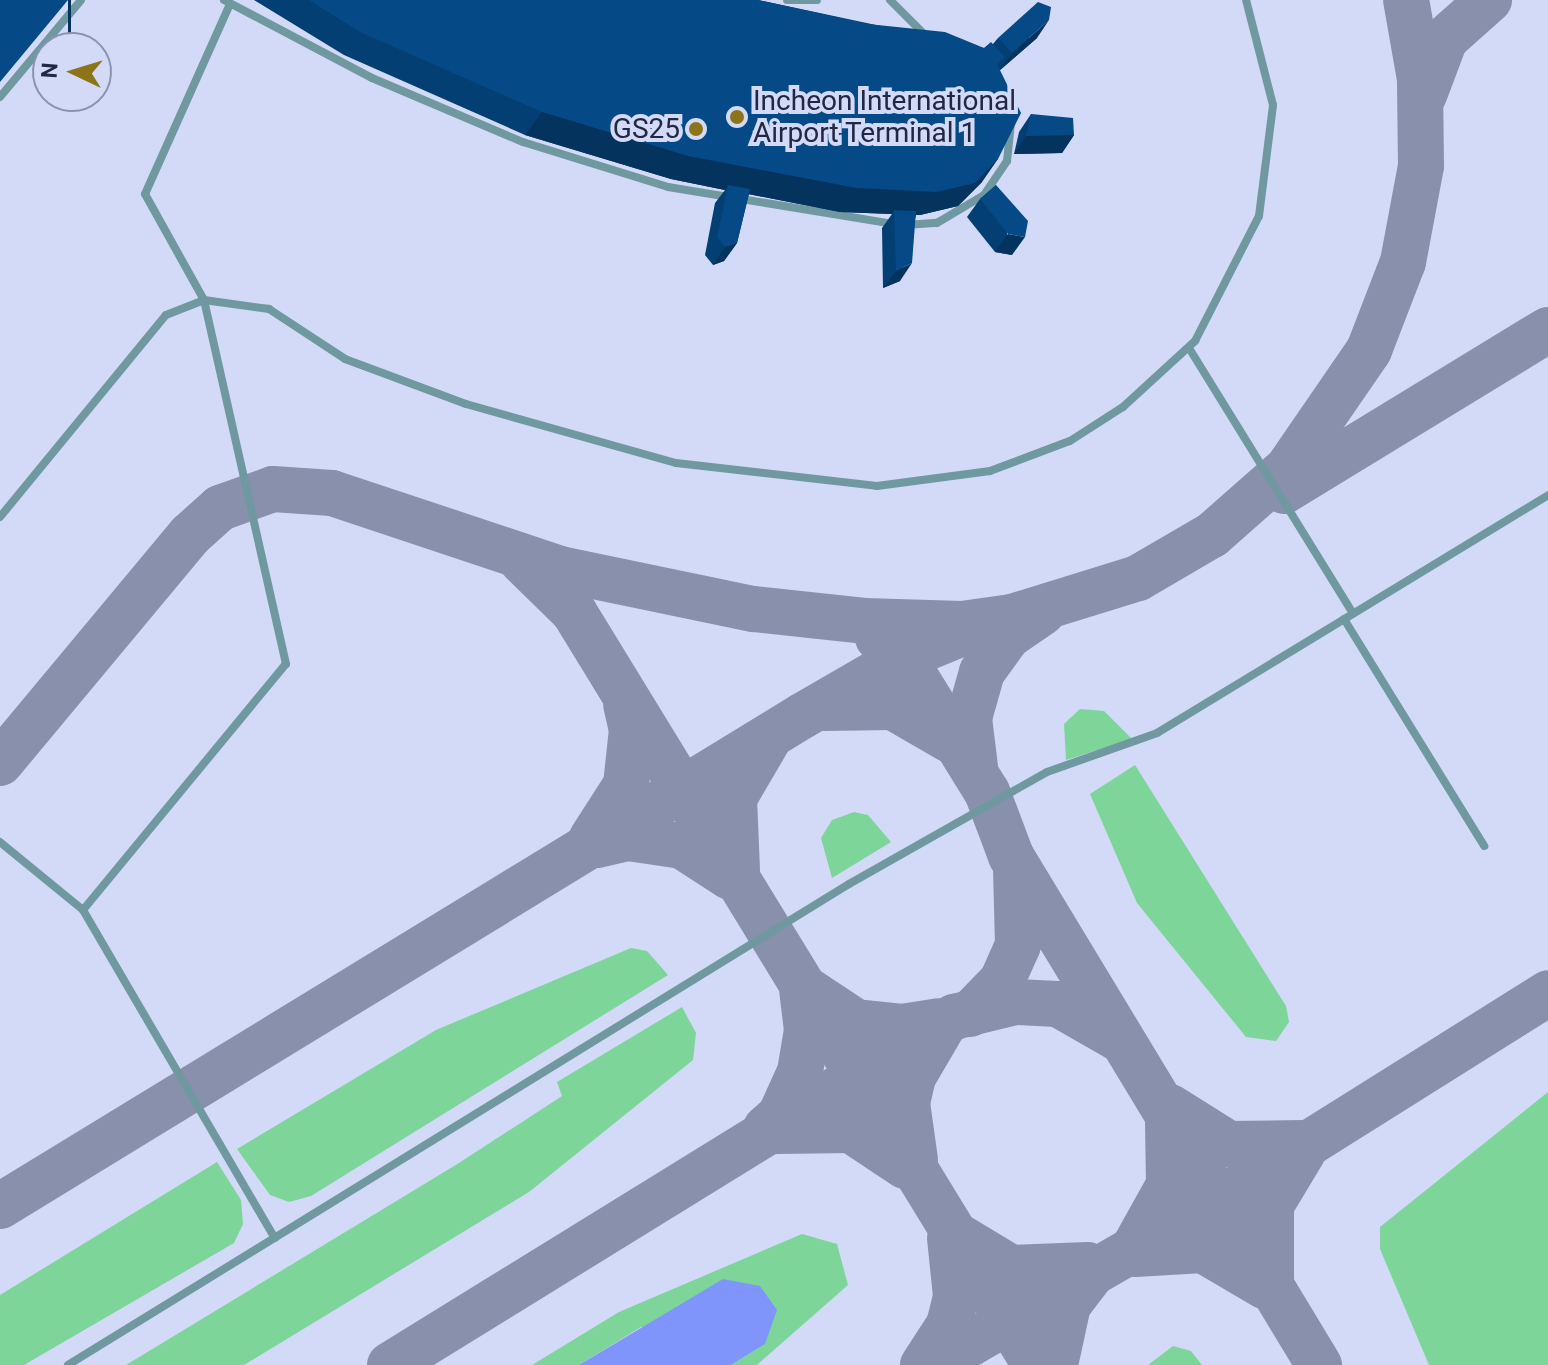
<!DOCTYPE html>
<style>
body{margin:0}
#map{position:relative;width:1548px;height:1365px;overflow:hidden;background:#d2daf7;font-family:Roboto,sans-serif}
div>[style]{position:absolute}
.green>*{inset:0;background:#7dd599}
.water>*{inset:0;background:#8095fb}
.taxiway>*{height:46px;margin:-23px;padding:0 23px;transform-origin:23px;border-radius:23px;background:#8990ac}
.lane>*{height:8px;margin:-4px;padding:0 4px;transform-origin:4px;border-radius:4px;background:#7098a0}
.wall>*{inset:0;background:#043f74}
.shaded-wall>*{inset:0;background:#04335e;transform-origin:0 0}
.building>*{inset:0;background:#054987}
.dots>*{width:22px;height:22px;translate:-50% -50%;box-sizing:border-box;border:4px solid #d2daf7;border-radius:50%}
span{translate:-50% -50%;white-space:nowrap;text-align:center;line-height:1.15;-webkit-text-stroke:8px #d2daf7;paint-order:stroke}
.poi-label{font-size:28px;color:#222843}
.left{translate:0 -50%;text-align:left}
.right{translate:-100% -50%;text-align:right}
.north{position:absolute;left:32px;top:32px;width:80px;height:80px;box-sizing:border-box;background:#d2daf7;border:2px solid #8c93af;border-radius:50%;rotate:274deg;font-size:22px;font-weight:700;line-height:32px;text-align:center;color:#222843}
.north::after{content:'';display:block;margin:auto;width:28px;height:36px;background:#8d7419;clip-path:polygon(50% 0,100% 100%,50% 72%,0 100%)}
</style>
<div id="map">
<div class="green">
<i style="clip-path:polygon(1080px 709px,1104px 711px,1132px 739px,1066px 760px,1064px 724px)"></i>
<i style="clip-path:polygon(1135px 765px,1286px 1006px,1289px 1022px,1276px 1041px,1246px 1037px,1137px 903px,1090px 794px)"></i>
<i style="clip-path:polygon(854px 812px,868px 815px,891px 842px,832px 878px,821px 838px,832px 820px)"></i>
<i style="clip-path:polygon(631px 948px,647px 951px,668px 975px,311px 1196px,289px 1202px,270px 1195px,237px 1149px,436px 1030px)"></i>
<i style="clip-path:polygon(682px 1007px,696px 1033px,693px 1060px,529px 1192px,244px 1365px,126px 1365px,459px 1163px,562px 1096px,557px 1082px)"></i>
<i style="clip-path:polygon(1548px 1092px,1548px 1365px,1429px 1365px,1380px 1249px,1380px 1227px)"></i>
<i style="clip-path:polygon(217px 1162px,241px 1200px,243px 1224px,234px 1243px,24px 1365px,0 1365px,0 1295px)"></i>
<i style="clip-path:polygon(802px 1234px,837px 1244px,848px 1285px,757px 1365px,731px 1365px,764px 1344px,641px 1327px,579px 1365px,532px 1365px,619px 1312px)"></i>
<i style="clip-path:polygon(1173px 1346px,1191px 1351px,1202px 1365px,1148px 1365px)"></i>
</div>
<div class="water">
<i style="clip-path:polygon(723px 1279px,760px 1286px,777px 1310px,765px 1344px,731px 1365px,579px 1365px)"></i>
</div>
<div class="taxiway">
<i style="left:1424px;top:95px;width:60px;rotate:-69.4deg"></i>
<i style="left:1445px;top:39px;width:59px;rotate:-41.6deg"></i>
<i style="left:1284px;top:491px;width:309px;rotate:-31.4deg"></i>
<i style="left:522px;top:561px;width:73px;rotate:44.4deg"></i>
<i style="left:574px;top:612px;width:883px;rotate:58.52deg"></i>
<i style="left:878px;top:638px;width:44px;rotate:43.2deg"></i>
<i style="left:910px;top:668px;width:146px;rotate:58.2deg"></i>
<i style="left:987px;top:792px;width:68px;rotate:69.4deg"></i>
<i style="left:1011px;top:856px;width:595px;rotate:58.82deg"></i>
<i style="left:824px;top:708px;width:69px;rotate:-0.8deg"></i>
<i style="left:893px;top:707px;width:66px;rotate:30.1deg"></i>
<i style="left:0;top:763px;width:297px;rotate:-50.2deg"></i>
<i style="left:190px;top:535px;width:40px;rotate:-42deg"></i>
<i style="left:220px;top:508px;width:56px;rotate:-19.7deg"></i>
<i style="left:273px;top:489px;width:59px;rotate:3.9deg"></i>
<i style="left:332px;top:493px;width:240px;rotate:18.4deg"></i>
<i style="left:560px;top:569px;width:198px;rotate:11.7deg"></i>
<i style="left:754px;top:609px;width:111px;rotate:6.2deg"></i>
<i style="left:864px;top:621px;width:98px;rotate:1.8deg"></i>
<i style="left:962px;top:624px;width:50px;rotate:-8deg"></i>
<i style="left:1012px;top:617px;width:132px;rotate:-17.2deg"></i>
<i style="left:1138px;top:578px;width:86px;rotate:-30.2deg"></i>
<i style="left:1212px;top:535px;width:101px;rotate:-41.4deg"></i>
<i style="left:1288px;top:468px;width:143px;rotate:-55.5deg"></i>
<i style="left:1369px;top:350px;width:94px;rotate:-68.9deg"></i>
<i style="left:1403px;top:262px;width:98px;rotate:-79.4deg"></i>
<i style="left:1421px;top:166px;width:87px;rotate:-90.7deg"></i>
<i style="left:1420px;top:79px;width:80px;rotate:-100deg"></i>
<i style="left:975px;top:767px;width:49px;rotate:-97deg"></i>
<i style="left:969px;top:718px;width:48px;rotate:-74.2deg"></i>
<i style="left:982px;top:672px;width:44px;rotate:-54.2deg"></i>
<i style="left:1008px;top:636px;width:42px;rotate:-34.4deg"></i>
<i style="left:592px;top:838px;width:63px;rotate:-57.3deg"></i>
<i style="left:626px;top:785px;width:55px;rotate:-83.8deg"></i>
<i style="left:632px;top:730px;width:26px;rotate:-103deg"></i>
<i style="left:597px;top:845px;width:32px;rotate:-13deg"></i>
<i style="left:628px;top:838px;width:55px;rotate:8.4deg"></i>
<i style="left:682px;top:846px;width:57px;rotate:32.9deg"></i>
<i style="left:737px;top:870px;width:72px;rotate:-92.4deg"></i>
<i style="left:734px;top:798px;width:67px;rotate:-59.6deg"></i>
<i style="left:809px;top:991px;width:56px;rotate:33.4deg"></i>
<i style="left:856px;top:1022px;width:46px;rotate:6.2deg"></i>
<i style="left:902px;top:1027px;width:37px;rotate:-9deg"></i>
<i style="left:970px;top:1014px;width:46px;rotate:-45.9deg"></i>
<i style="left:1002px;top:981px;width:39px;rotate:-66deg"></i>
<i style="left:1018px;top:945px;width:74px;rotate:-91.5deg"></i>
<i style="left:1170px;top:1107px;width:70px;rotate:32.1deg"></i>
<i style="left:1229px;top:1144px;width:74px;rotate:-0.8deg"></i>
<i style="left:766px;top:1128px;width:18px;rotate:-41deg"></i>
<i style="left:780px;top:1116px;width:48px;rotate:-65.6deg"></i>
<i style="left:800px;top:1072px;width:43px;rotate:-80.5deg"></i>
<i style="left:807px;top:1030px;width:38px;rotate:-97deg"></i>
<i style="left:776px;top:1131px;width:75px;rotate:-0.8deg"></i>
<i style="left:851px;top:1130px;width:65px;rotate:33.7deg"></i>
<i style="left:915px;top:1160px;width:58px;rotate:-98deg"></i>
<i style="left:907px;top:1103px;width:27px;rotate:-77deg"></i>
<i style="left:913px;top:1077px;width:56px;rotate:-59.7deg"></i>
<i style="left:0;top:1206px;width:940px;rotate:-31.42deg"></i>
<i style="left:802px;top:716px;width:116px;rotate:-30.1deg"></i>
<i style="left:902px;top:658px;width:68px;rotate:-22.4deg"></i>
<i style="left:958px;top:1236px;width:62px;rotate:31.1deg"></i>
<i style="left:1011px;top:1268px;width:77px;rotate:-2.2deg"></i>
<i style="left:1135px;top:1246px;width:70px;rotate:-60.9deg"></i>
<i style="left:1169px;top:1185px;width:65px;rotate:-90.9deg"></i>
<i style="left:1135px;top:1254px;width:68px;rotate:-3.4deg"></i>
<i style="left:1203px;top:1250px;width:71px;rotate:30.5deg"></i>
<i style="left:1271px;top:1283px;width:78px;rotate:-90deg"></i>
<i style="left:1271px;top:1205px;width:62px;rotate:-58.9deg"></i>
<i style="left:390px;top:1365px;width:663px;rotate:-31.68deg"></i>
<i style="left:954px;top:1017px;width:63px;rotate:-13.8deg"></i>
<i style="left:1015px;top:1002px;width:43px;rotate:2.7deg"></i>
<i style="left:1058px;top:1004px;width:73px;rotate:29.7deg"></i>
<i style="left:923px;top:1365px;width:48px;rotate:-57deg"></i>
<i style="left:949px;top:1325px;width:30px;rotate:-76deg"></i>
<i style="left:956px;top:1296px;width:58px;rotate:-95.9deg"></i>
<i style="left:933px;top:1365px;width:328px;rotate:-30deg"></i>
<i style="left:1217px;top:1201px;width:391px;rotate:-32.1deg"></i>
<i style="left:1055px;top:1365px;width:61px;rotate:-77.8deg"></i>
<i style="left:1068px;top:1305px;width:43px;rotate:-52.6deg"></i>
</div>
<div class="lane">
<i style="left:224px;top:0;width:167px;rotate:27.8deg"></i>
<i style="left:372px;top:78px;width:164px;rotate:23deg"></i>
<i style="left:523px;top:142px;width:152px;rotate:17.2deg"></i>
<i style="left:668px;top:187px;width:228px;rotate:9.3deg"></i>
<i style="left:787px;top:0;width:30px"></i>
<i style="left:890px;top:0;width:49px;rotate:45deg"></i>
<i style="left:0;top:97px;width:126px;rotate:-50.1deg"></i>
<i style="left:906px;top:225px;width:31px;rotate:-4deg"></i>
<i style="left:937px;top:223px;width:55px;rotate:-30.8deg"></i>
<i style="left:984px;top:195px;width:41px;rotate:-55.9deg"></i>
<i style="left:1007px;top:161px;width:38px;rotate:-84deg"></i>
<i style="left:1189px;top:348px;width:312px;rotate:58.3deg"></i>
<i style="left:0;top:517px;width:261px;rotate:-50.6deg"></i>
<i style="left:166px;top:315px;width:41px;rotate:-21.5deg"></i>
<i style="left:204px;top:300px;width:66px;rotate:7.9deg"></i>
<i style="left:269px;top:309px;width:91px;rotate:33.3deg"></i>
<i style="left:345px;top:359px;width:129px;rotate:20.4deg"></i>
<i style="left:466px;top:404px;width:218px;rotate:15.7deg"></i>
<i style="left:676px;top:463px;width:202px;rotate:6.5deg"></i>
<i style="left:877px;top:486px;width:114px;rotate:-7.6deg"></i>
<i style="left:990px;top:471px;width:85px;rotate:-20.6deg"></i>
<i style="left:1070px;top:441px;width:63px;rotate:-32.7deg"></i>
<i style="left:1123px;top:407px;width:98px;rotate:-42.5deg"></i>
<i style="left:1195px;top:341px;width:140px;rotate:-62.9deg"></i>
<i style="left:1259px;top:216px;width:112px;rotate:-82.8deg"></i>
<i style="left:1273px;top:105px;width:108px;rotate:-104.4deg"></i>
<i style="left:1344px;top:619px;width:267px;rotate:58.3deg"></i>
<i style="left:0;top:842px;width:107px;rotate:39.3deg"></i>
<i style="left:83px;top:910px;width:380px;rotate:59.7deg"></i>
<i style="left:83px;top:910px;width:319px;rotate:-50.5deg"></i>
<i style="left:286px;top:664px;width:373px;rotate:-102.7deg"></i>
<i style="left:204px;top:300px;width:121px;rotate:-119.1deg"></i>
<i style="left:145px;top:194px;width:208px;rotate:-65.9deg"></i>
<i style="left:68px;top:1365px;width:917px;rotate:-31.63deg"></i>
<i style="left:849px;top:884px;width:227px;rotate:-29.5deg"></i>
<i style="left:1047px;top:772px;width:117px;rotate:-19.5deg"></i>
<i style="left:1157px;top:733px;width:458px;rotate:-31.3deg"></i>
</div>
<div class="wall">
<i style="clip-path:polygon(254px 0,758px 0,984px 48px,993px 44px,998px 38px,1037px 38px,1000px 70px,982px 182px,958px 206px,920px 215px,916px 215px,900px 281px,883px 288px,882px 228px,892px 214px,840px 212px,749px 194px,737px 243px,724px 261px,713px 265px,705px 255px,715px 203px,725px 190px,671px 179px,525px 135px,344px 55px)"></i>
<i style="clip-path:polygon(1031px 114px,1074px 135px,1062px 153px,1014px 154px,1019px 132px)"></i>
<i style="clip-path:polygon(996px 185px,1012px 255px,995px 252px,967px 217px,980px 199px)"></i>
</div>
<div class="shaded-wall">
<i style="left:68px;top:0;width:3px;height:107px"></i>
<i style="clip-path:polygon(1049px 20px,1037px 38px,999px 71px,1012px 53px)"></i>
<i style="clip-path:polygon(542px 112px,998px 159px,982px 182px,958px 206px,920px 215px,895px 214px,894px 210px,892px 214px,840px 212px,727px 190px,728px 185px,725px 190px,671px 179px,525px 135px)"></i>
<i style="clip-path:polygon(1074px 135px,1062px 153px,1014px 154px,1026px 136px)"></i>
<i style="clip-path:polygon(1008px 234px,1025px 237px,1012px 255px,995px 252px)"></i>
<i style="clip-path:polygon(737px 243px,724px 261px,713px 265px,725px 247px)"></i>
<i style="clip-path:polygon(912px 263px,900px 281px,883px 288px,896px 271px)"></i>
</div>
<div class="building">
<i style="clip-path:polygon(0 0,68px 0,0 82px)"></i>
<i style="clip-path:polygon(309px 0,758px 0,868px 24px,945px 32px,984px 48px,991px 42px,1005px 57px,997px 64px,1021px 113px,998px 159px,975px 183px,936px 192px,856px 188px,688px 156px,542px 112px,360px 32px)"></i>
<i style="clip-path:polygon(1038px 2px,1051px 7px,1049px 20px,1012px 53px,998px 38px)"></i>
<i style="clip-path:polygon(1031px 114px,1073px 118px,1074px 135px,1026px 136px)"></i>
<i style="clip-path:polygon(728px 185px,750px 189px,737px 243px,725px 247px,717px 237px)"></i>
<i style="clip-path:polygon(996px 185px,1028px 221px,1025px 237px,1008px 234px,980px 199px)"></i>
<i style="clip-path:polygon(894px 210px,916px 211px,912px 263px,896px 271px)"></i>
</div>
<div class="dots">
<i style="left:737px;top:117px;background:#8d7419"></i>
<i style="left:696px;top:129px;background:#8d7419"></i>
</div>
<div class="poi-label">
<span class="left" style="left:753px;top:117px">Incheon International<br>Airport Terminal 1</span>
<span class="right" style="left:680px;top:129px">GS25</span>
</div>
<div class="north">N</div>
</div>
